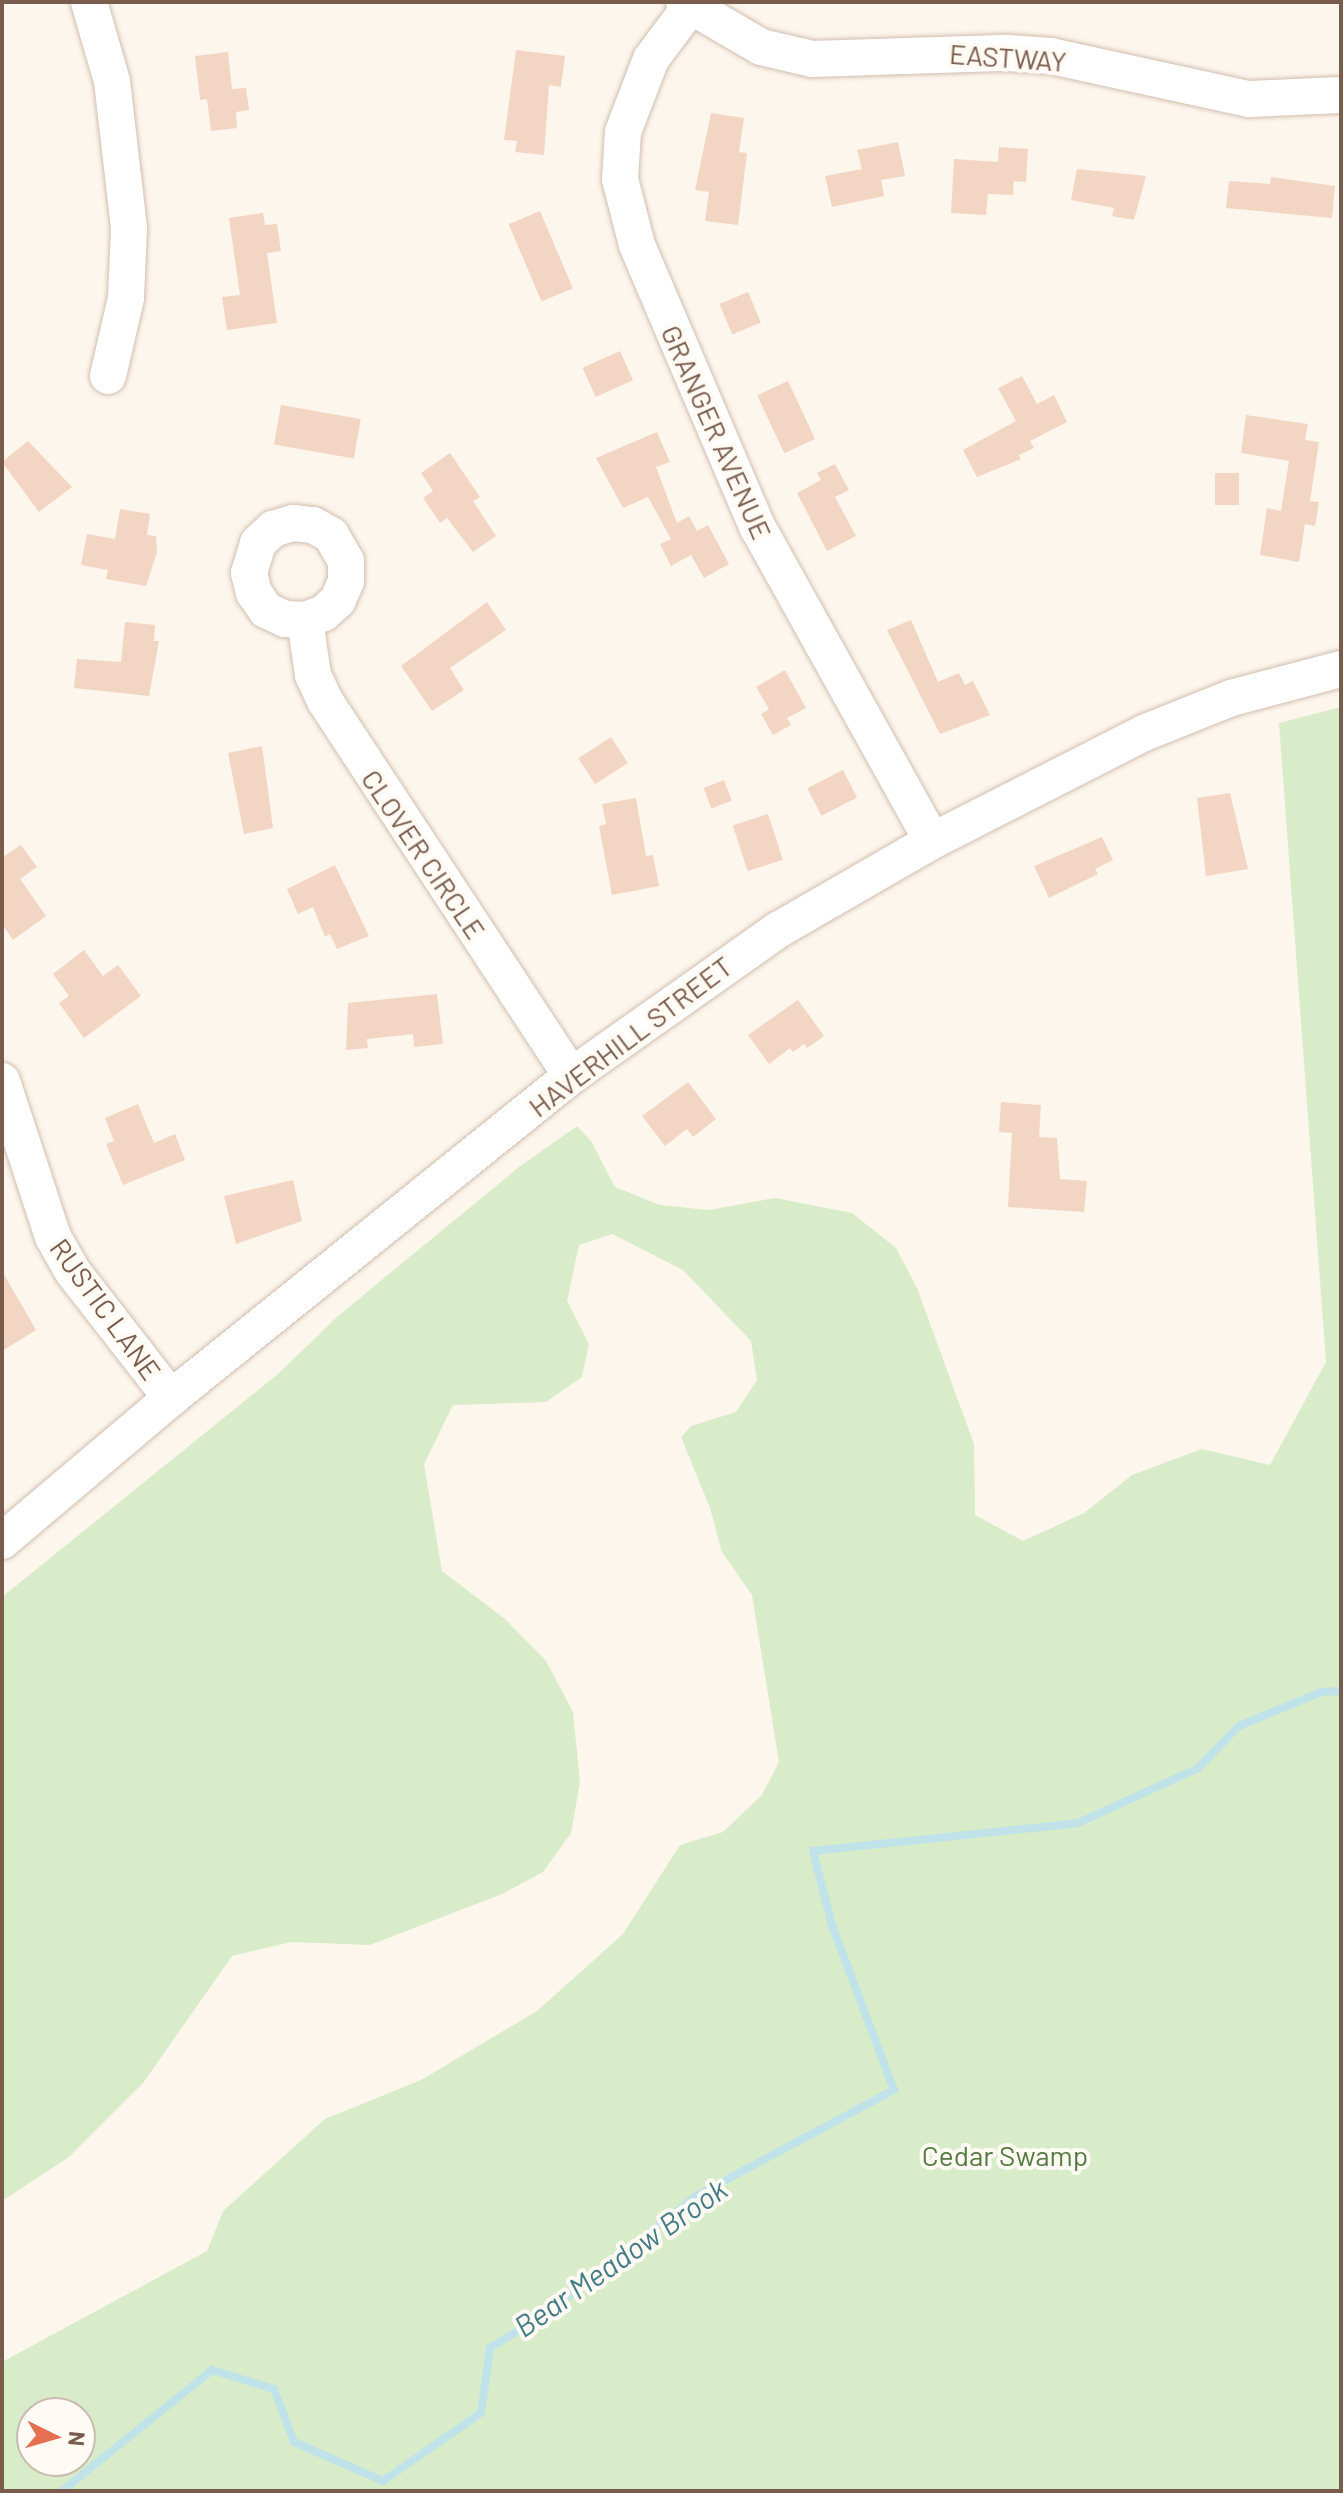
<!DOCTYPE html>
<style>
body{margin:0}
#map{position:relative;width:1343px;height:2493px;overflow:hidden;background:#fdf6ec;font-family:Barlow,sans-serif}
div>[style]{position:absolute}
.green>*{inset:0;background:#d8ecc9}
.stream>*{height:8px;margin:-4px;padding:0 4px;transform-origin:4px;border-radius:4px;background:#bfe3e8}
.building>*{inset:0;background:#f3d5c3;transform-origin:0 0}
.roads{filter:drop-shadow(0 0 2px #d1beb0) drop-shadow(0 0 2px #d1beb0)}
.minor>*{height:36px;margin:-18px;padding:0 18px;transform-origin:18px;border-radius:18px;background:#fff}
span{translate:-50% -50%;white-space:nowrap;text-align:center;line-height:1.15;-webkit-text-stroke:8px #fffaf3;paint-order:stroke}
.street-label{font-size:28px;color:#7a5c4d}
.park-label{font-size:28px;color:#537a41}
.water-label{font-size:30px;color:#437c86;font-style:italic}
.frame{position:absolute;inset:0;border:4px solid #7a5c4d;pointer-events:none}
.north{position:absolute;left:16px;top:2397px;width:80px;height:80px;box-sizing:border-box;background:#fffaf3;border:2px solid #cabbb1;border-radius:50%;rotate:95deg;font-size:22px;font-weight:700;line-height:32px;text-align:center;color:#7a5c4d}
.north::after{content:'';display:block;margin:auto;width:28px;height:36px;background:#e76f51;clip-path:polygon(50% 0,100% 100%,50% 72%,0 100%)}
</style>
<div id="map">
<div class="green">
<i style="clip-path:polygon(evenodd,1341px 707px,1341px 2491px,2px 2491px,2px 2362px,207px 2251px,223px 2211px,325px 2119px,421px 2080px,537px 2011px,623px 1934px,680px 1845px,723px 1832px,762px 1795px,779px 1762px,752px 1595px,722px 1552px,710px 1508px,681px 1437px,691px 1426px,736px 1412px,757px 1380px,751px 1341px,683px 1270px,612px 1234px,579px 1245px,567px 1301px,589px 1344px,582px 1377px,546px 1402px,453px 1405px,424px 1464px,442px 1571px,505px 1619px,546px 1661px,573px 1712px,580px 1782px,571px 1833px,543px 1872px,502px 1894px,370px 1945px,291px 1942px,232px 1956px,143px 2083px,69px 2157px,2px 2201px,2px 1597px,278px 1374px,338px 1316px,519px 1167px,577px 1126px,591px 1141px,615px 1187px,660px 1205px,709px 1210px,775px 1198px,852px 1213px,896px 1248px,917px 1288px,974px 1444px,975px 1515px,1023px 1541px,1084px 1513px,1132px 1475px,1202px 1449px,1270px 1465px,1326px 1362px,1279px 723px,1341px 707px,80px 2413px,80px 2461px,32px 2461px,32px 2413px,80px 2413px)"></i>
</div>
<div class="stream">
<i style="left:62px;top:2491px;width:193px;rotate:-38.9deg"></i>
<i style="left:212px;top:2370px;width:65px;rotate:17deg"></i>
<i style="left:274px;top:2389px;width:57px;rotate:69.3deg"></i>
<i style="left:294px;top:2442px;width:97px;rotate:23.7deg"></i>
<i style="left:383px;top:2481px;width:119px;rotate:-34.8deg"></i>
<i style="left:481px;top:2413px;width:66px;rotate:-82.1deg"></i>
<i style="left:490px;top:2348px;width:70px;rotate:-31.7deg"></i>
<i style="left:550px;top:2311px;width:186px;rotate:-38.2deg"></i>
<i style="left:696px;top:2196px;width:225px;rotate:-28.2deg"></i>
<i style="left:894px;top:2090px;width:176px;rotate:-110.6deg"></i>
<i style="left:832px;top:1925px;width:76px;rotate:-104.4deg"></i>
<i style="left:813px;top:1851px;width:266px;rotate:-6deg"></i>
<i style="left:1078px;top:1823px;width:132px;rotate:-24.6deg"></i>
<i style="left:1198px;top:1768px;width:59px;rotate:-45.7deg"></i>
<i style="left:1239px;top:1726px;width:89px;rotate:-22.5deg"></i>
<i style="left:1321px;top:1692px;width:20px;rotate:-3deg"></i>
</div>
<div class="building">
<i style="clip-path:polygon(516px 50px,565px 56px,561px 87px,549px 85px,544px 155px,515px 152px,517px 141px,504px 140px)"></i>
<i style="clip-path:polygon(228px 52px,232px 89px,246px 88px,249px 110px,236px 112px,237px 128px,211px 131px,207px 99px,200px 100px,195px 56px)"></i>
<i style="clip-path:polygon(711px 113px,744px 118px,739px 152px,747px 153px,738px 225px,705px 221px,709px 192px,695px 190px)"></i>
<i style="clip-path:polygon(898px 142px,905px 176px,881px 180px,884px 196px,832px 207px,825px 176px,862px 169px,857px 150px)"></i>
<i style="clip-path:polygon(999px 147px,1028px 149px,1026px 182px,1014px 181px,1013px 195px,988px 194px,986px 215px,951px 213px,954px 159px,998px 162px)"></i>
<i style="clip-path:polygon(1077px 169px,1146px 176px,1134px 220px,1112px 216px,1114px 208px,1071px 200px)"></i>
<i style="clip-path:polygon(1271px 177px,1335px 186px,1332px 218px,1226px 208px,1229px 181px,1270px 184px)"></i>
<i style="left:540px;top:211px;width:84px;height:34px;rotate:67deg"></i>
<i style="clip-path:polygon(263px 213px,265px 225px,277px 224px,281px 251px,267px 253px,277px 323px,227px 330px,222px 297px,240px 295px,229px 218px)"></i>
<i style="left:748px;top:292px;width:33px;height:31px;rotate:67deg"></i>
<i style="left:620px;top:351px;width:32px;height:41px;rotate:66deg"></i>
<i style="clip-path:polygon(1022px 376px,1037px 404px,1054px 395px,1067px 422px,1030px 441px,1034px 448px,1019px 455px,1021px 459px,977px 477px,963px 450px,1016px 421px,998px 388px)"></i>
<i style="left:788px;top:381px;width:64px;height:34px;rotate:65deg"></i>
<i style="left:281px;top:405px;width:81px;height:40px;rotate:10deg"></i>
<i style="clip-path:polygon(1246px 415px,1308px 424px,1305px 440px,1319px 442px,1310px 501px,1319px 502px,1315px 526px,1305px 524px,1299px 562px,1260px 555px,1267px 508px,1281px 511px,1289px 461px,1241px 453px)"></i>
<i style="clip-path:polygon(657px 432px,670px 462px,656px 467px,677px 523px,689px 516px,697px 531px,708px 525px,729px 564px,704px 578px,691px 555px,671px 566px,660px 544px,671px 539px,648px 497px,623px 508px,596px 458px)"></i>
<i style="clip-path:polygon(28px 441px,72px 487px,39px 512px,2px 462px)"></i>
<i style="clip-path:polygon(450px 453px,480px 497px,473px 501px,496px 536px,473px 552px,447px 518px,440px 523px,423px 498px,433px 491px,421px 473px)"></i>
<i style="clip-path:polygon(835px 464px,849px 490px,835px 497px,856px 536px,827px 551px,797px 493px,821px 480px,817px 473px)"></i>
<i style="left:1215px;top:473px;width:24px;height:32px"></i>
<i style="clip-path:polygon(120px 509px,150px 514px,147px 535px,156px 536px,157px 552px,146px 586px,106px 579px,108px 570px,81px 565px,87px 534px,115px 539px)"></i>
<i style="clip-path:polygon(487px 602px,506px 630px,450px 668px,464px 690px,432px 711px,401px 666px)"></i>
<i style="clip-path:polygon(911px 620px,938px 682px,959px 673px,965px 685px,973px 681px,990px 715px,940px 734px,887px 630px)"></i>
<i style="clip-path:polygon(125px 622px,155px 625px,154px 641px,159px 641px,149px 696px,74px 688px,77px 659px,121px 662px)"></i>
<i style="clip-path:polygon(785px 670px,806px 708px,787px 718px,791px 725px,773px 735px,761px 714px,769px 709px,756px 687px)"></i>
<i style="left:611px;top:737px;width:31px;height:39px;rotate:57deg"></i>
<i style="clip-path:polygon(262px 746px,273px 828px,244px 834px,228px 753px)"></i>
<i style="left:843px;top:770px;width:31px;height:40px;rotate:63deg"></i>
<i style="left:724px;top:780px;width:22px;height:22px;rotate:69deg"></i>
<i style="clip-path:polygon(1230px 793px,1248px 869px,1206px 876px,1197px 798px)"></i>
<i style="clip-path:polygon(636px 798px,646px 856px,653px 855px,659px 886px,612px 895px,599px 826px,606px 824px,602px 804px)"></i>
<i style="left:768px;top:814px;width:48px;height:37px;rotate:72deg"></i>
<i style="clip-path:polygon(1102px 837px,1113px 860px,1095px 869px,1098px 874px,1049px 898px,1034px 866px)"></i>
<i style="clip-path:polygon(21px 845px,37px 867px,20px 879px,46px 916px,13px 940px,2px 924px,2px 853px,4px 856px)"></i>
<i style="clip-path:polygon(335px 865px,369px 936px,337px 949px,330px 934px,325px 937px,313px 907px,298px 914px,287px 889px)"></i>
<i style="clip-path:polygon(84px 950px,103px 976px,118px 965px,141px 996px,84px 1038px,59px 1003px,69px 996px,53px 974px)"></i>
<i style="clip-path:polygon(437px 994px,443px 1044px,414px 1047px,413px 1034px,367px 1039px,368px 1048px,346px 1050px,348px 1003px)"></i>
<i style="clip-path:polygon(798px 1000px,824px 1036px,807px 1048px,804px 1044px,793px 1052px,790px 1048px,769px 1064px,748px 1035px)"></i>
<i style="clip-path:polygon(688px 1082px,716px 1119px,693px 1137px,687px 1129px,665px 1146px,642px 1116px)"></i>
<i style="clip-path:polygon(1001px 1102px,1041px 1105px,1039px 1137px,1057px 1138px,1060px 1179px,1087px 1181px,1084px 1212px,1008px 1207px,1012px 1133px,999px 1132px)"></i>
<i style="clip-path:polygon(138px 1104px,154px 1143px,175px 1134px,185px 1160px,123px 1185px,106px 1144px,114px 1141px,105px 1118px)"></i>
<i style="clip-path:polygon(293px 1180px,302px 1221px,236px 1244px,224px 1196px)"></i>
<i style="clip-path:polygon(2px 1271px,36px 1330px,2px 1351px)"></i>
</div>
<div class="roads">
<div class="minor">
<i style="left:89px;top:2px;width:82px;rotate:73.8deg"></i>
<i style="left:112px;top:81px;width:149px;rotate:83.4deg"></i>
<i style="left:129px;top:229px;width:69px;rotate:92.5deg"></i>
<i style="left:126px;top:298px;width:80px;rotate:103deg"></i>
<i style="left:684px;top:2px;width:89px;rotate:30.3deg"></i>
<i style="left:761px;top:47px;width:52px;rotate:13.2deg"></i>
<i style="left:812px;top:59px;width:196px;rotate:-1.8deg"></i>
<i style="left:1008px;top:53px;width:43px;rotate:4deg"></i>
<i style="left:1051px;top:56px;width:203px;rotate:12.3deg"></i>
<i style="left:1249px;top:99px;width:92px;rotate:-2.5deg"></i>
<i style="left:690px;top:7px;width:65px;rotate:126.9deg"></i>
<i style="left:651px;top:59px;width:78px;rotate:111deg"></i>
<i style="left:623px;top:132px;width:47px;rotate:93.7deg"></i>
<i style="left:620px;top:179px;width:68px;rotate:75.6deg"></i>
<i style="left:637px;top:245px;width:308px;rotate:66.9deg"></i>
<i style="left:758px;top:528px;width:358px;rotate:60.9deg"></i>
<i style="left:305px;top:620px;width:20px;rotate:-177deg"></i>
<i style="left:285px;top:619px;width:21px;rotate:-155deg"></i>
<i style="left:266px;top:610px;width:21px;rotate:-125deg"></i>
<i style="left:254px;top:593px;width:21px;rotate:-104deg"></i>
<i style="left:249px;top:573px;width:31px;rotate:-73deg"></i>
<i style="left:258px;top:543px;width:21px;rotate:-43deg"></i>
<i style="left:273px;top:529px;width:21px;rotate:-17deg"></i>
<i style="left:293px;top:523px;width:20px;rotate:6deg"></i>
<i style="left:313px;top:525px;width:21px;rotate:29deg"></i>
<i style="left:331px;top:535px;width:30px;rotate:60deg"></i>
<i style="left:346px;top:561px;width:20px;rotate:90deg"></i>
<i style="left:346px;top:581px;width:21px;rotate:113deg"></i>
<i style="left:338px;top:600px;width:19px;rotate:137deg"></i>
<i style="left:324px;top:613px;width:20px;rotate:160deg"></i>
<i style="left:305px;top:620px;width:56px;rotate:81.7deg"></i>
<i style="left:313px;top:675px;width:29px;rotate:65deg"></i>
<i style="left:325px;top:701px;width:448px;rotate:56.7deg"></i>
<i style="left:2px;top:1081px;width:164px;rotate:71.9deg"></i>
<i style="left:53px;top:1237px;width:40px;rotate:60.3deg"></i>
<i style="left:73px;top:1272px;width:160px;rotate:52.1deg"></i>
<i style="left:2px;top:1541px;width:221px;rotate:-40.2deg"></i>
<i style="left:171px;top:1398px;width:514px;rotate:-38.83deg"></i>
<i style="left:571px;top:1076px;width:253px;rotate:-35.2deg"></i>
<i style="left:778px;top:930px;width:178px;rotate:-30deg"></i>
<i style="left:932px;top:841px;width:238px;rotate:-27deg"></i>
<i style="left:1144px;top:733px;width:94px;rotate:-21.9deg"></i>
<i style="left:1231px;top:698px;width:114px;rotate:-14.8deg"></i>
</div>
</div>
<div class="street-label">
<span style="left:1008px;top:57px;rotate:4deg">EASTWAY</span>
<span style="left:717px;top:432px;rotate:66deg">GRANGER AVENUE</span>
<span style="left:424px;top:854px;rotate:56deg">CLOVER CIRCLE</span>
<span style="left:630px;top:1036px;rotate:-37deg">HAVERHILL STREET</span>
<span style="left:106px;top:1309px;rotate:54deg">RUSTIC LANE</span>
</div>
<div class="park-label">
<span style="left:1005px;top:2155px">Cedar Swamp</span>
</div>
<div class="water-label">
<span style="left:620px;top:2257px;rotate:-35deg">Bear Meadow Brook</span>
</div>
<div class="frame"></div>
<div class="north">N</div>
</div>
